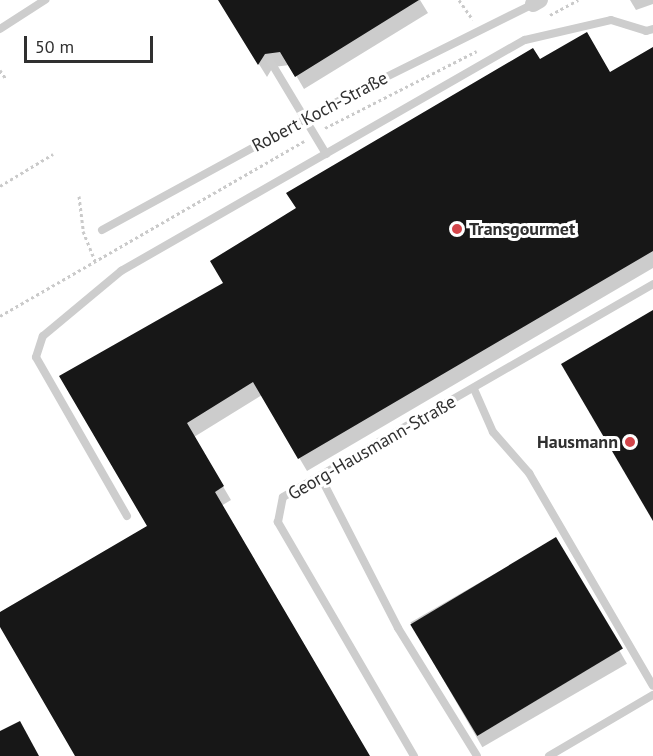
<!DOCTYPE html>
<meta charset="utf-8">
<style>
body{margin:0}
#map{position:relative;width:653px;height:756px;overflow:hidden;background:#fff;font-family:"PT Sans",sans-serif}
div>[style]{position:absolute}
.shadow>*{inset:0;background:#0003;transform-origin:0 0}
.building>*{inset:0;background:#171717;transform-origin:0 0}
.path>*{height:3px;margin-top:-1.5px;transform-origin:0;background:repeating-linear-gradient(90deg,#cacaca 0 3px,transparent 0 6px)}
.service>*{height:8px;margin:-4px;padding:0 4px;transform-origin:4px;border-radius:4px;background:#cdcdcd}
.minor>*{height:16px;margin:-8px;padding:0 8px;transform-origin:8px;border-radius:8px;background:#cdcdcd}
.dots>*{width:16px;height:16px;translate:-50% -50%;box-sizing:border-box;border:3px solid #fff;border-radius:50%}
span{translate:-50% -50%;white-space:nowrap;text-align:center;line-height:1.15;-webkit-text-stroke:6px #fff;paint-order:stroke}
.street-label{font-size:18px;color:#303030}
.poi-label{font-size:18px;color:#303030;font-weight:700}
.left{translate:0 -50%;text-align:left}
.right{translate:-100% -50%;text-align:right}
.scale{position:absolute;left:24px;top:36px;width:129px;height:27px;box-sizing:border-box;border:3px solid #303030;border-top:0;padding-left:8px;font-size:18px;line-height:21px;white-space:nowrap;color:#303030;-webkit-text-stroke:4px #fff;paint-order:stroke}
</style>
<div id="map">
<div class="shadow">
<i style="clip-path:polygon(219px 0,420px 0,428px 13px,304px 89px,290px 65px,273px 67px,267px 77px)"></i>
<i style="clip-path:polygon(630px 0,653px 0,653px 4px,636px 10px)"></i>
<i style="clip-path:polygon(653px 48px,653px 268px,307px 471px,262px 395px,194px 437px,231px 500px,221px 506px,368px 756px,77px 756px,0 624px,0 614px,149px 527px,225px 284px,539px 61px,610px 74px)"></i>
<i style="left:555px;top:539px;width:144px;height:167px;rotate:60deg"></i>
</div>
<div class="building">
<i style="clip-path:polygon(218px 0,419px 0,295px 77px,280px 52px,265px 54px,258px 65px)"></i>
<i style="clip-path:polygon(587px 32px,610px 72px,653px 47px,653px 251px,298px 459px,253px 382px,187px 423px,224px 486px,215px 492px,370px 756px,75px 756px,0 627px,0 612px,147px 526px,59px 376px,223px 283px,210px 261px,296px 208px,286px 193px,533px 48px,540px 59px)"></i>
<i style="clip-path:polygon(653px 310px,653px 521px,561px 364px)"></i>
<i style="left:556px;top:537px;width:130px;height:170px;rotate:59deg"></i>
<i style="clip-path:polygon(20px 721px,39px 756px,0 756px,0 731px)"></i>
</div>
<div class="path">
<i style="left:459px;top:0;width:24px;rotate:55deg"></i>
<i style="left:550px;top:15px;width:32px;rotate:-28deg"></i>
<i style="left:0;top:70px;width:11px;rotate:56deg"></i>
<i style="left:325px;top:128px;width:170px;rotate:-26.9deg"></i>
<i style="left:0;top:186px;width:62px;rotate:-31.1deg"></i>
<i style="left:79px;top:196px;width:35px;rotate:83deg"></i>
<i style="left:83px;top:231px;width:32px;rotate:68deg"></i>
<i style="left:0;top:316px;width:351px;rotate:-29.9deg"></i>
</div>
<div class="service">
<i style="left:0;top:29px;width:54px;rotate:-32.8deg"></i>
<i style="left:269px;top:59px;width:111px;rotate:59deg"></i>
<i style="left:102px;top:230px;width:280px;rotate:-28.6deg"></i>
<i style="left:348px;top:96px;width:207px;rotate:-26.4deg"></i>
<i style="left:474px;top:389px;width:47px;rotate:66.2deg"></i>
<i style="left:493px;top:432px;width:55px;rotate:48.7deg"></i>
<i style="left:529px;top:473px;width:246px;rotate:59.8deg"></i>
<i style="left:320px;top:476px;width:171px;rotate:62.8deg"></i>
<i style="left:398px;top:628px;width:150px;rotate:58.3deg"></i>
<i style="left:127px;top:516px;width:183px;rotate:-119.8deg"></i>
<i style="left:36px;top:357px;width:22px;rotate:-72deg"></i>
<i style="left:43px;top:336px;width:102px;rotate:-39.8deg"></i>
<i style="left:121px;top:271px;width:465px;rotate:-29.8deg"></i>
<i style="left:525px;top:40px;width:88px;rotate:-13.1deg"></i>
<i style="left:611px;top:20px;width:37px;rotate:17deg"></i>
<i style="left:646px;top:31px;width:7px;rotate:-16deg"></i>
<i style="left:414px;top:756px;width:271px;rotate:-120.2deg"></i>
<i style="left:278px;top:522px;width:25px;rotate:-79deg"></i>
<i style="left:283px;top:497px;width:427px;rotate:-29.9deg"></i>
<i style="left:549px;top:756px;width:121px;rotate:-30.4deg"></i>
</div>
<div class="minor">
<i style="left:533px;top:4px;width:8px;rotate:-30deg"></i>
</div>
<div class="dots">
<i style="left:457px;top:229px;background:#d3454a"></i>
<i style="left:630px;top:442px;background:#d3454a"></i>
</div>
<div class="street-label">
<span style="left:320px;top:112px;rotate:-28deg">Robert Koch-Straße</span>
<span style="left:372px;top:448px;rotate:-30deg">Georg-Hausmann-Straße</span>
</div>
<div class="poi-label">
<span class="left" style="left:469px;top:229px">Transgourmet</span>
<span class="right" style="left:618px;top:442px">Hausmann</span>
</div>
<div class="scale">50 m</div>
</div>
